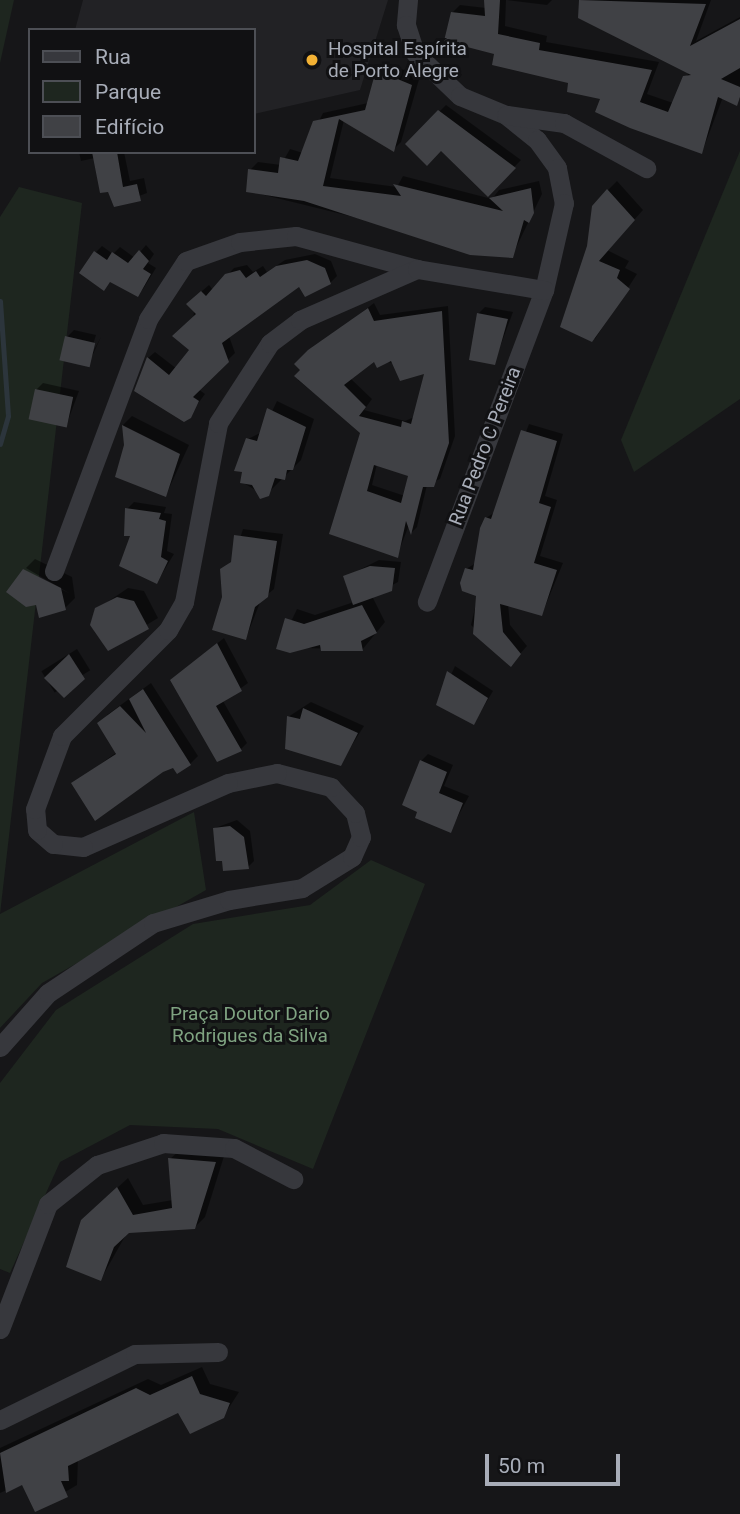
<!DOCTYPE html>
<meta charset="utf-8">
<style>
body{margin:0}
#map{position:relative;width:740px;height:1514px;overflow:hidden;background:#161618;font-family:Roboto,sans-serif}
div>[style]{position:absolute}
.built>*{inset:0;background:#222225}
.green>*{inset:0;background:#1e261f}
.shadow>*{inset:0;background:#0007;transform-origin:0 0}
.stream>*{height:5px;margin:-2.5px;padding:0 2.5px;transform-origin:2.5px;border-radius:2.5px;background:#2c353c}
.building>*{inset:0;background:#404145;transform-origin:0 0}
.minor>*{height:19px;margin:-9.5px;padding:0 9.5px;transform-origin:9.5px;border-radius:9.5px;background:#37383d}
.dots>*{width:19px;height:19px;translate:-50% -50%;box-sizing:border-box;border:4px solid #111113;border-radius:50%}
span{translate:-50% -50%;white-space:nowrap;text-align:center;line-height:1.15;-webkit-text-stroke:6px #111113;paint-order:stroke}
.poi-label{font-size:19px;color:#a8adb8}
.left{translate:0 -50%;text-align:left}
.street-label{font-size:19px;color:#a8adb8}
.park-label{font-size:19px;color:#7fa381}
.legend{position:absolute;left:28px;top:28px;width:228px;height:126px;box-sizing:border-box;background:#111113;border:2px solid #4d4f55;margin:0;padding:9px 12px;list-style:none;font-size:21px;color:#a8adb8}
.legend li{display:flex;align-items:center;gap:14px;height:35px}
.legend b{width:35px;border:2px solid #4d4f55}
.scale{position:absolute;left:485px;top:1454px;width:135px;height:32px;box-sizing:border-box;border:4px solid #a8adb8;border-top:0;padding-left:9px;font-size:21px;line-height:24px;white-space:nowrap;color:#a8adb8;-webkit-text-stroke:5px #111113;paint-order:stroke}
</style>
<div id="map">
<div class="built">
<i style="clip-path:polygon(83px 0,388px 0,360px 90px,254px 114px,254px 30px,75px 30px)"></i>
</div>
<div class="green">
<i style="clip-path:polygon(0 0,14px 0,0 63px)"></i>
<i style="clip-path:polygon(740px 151px,740px 399px,634px 472px,621px 440px)"></i>
<i style="clip-path:polygon(19px 187px,82px 203px,0 914px,0 217px)"></i>
<i style="clip-path:polygon(194px 812px,206px 890px,42px 983px,0 1028px,0 914px)"></i>
<i style="clip-path:polygon(371px 860px,425px 884px,313px 1169px,218px 1129px,130px 1125px,60px 1162px,10px 1273px,0 1269px,0 1083px,56px 1010px,193px 924px,310px 905px)"></i>
</div>
<div class="shadow">
<i style="clip-path:polygon(485px 0,506px 0,505px 26px,547px 36px,546px 42px,659px 62px,647px 94px,673px 103px,689px 72px,580px 17px,581px 0,711px 0,696px 41px,740px 17px,740px 99px,723px 97px,702px 152px,570px 82px,496px 52px,452px 13px,460px 5px,486px 8px)"></i>
<i style="clip-path:polygon(507px 0,552px 0,547px 5px)"></i>
<i style="clip-path:polygon(385px 63px,420px 76px,401px 142px,393px 150px,344px 120px,330px 178px,397px 187px,403px 176px,492px 199px,499px 190px,539px 181px,542px 194px,512px 256px,248px 191px,250px 170px,258px 162px,281px 165px,290px 149px,303px 153px,323px 113px,368px 103px)"></i>
<i style="clip-path:polygon(446px 105px,521px 160px,488px 194px,441px 149px,407px 144px)"></i>
<i style="clip-path:polygon(79px 152px,124px 152px,130px 181px,144px 178px,147px 193px,115px 205px,95px 158px,81px 161px)"></i>
<i style="clip-path:polygon(617px 181px,643px 210px,607px 250px,629px 261px,625px 268px,637px 274px,595px 339px,562px 326px,608px 190px)"></i>
<i style="clip-path:polygon(146px 245px,154px 254px,148px 263px,156px 268px,143px 289px,137px 295px,111px 280px,104px 289px,96px 252px,102px 246px,113px 254px,120px 247px,135px 258px)"></i>
<i style="clip-path:polygon(315px 254px,331px 261px,337px 276px,330px 283px,300px 284px,229px 336px,235px 353px,198px 389px,205px 394px,191px 413px,148px 358px,155px 352px,177px 369px,191px 350px,195px 297px,209px 285px,213px 290px,234px 268px,247px 265px,253px 272px,263px 266px,267px 272px,285px 260px)"></i>
<i style="clip-path:polygon(evenodd,374px 303px,380px 315px,448px 306px,455px 436px,440px 479px,427px 485px,417px 527px,412px 532px,409px 525px,397px 556px,332px 533px,362px 432px,298px 380px,303px 358px,374px 303px,375px 359px,426px 371px,414px 417px,405px 421px,364px 410px,372px 399px,350px 378px,375px 359px,374px 303px,377px 464px,410px 475px,405px 496px,372px 485px,377px 464px)"></i>
<i style="clip-path:polygon(485px 307px,513px 312px,494px 363px,478px 314px)"></i>
<i style="clip-path:polygon(74px 330px,96px 335px,88px 361px,101px 337px,87px 367px,67px 337px)"></i>
<i style="clip-path:polygon(43px 383px,79px 391px,66px 426px,36px 390px)"></i>
<i style="clip-path:polygon(277px 401px,314px 419px,301px 460px,265px 496px,242px 482px,248px 439px,262px 432px)"></i>
<i style="clip-path:polygon(132px 416px,189px 445px,166px 495px,126px 445px,123px 425px)"></i>
<i style="clip-path:polygon(529px 424px,563px 434px,545px 496px,557px 500px,540px 556px,563px 563px,542px 614px,508px 604px,510px 625px,527px 646px,511px 664px,471px 625px,478px 595px,466px 569px,476px 563px,486px 518px,495px 512px)"></i>
<i style="clip-path:polygon(134px 502px,166px 507px,164px 513px,172px 514px,167px 551px,174px 554px,157px 582px,121px 561px,133px 535px,127px 509px)"></i>
<i style="clip-path:polygon(243px 529px,283px 534px,274px 589px,261px 600px,246px 638px,224px 598px,222px 570px,233px 560px)"></i>
<i style="clip-path:polygon(35px 559px,72px 577px,75px 598px,65px 608px,24px 571px,69px 593px,26px 568px)"></i>
<i style="clip-path:polygon(379px 560px,401px 562px,398px 582px,372px 596px,385px 622px,362px 650px,279px 647px,297px 609px,315px 615px,354px 602px,345px 577px)"></i>
<i style="clip-path:polygon(128px 588px,144px 591px,158px 618px,109px 648px,97px 609px)"></i>
<i style="clip-path:polygon(224px 638px,248px 683px,223px 701px,247px 743px,241px 749px,179px 674px)"></i>
<i style="left:77px;top:649px;width:25px;height:42px;rotate:58deg"></i>
<i style="clip-path:polygon(455px 666px,493px 691px,474px 723px,438px 704px)"></i>
<i style="clip-path:polygon(151px 683px,198px 756px,190px 764px,73px 784px,117px 752px,107px 715px)"></i>
<i style="clip-path:polygon(311px 702px,364px 726px,340px 764px,288px 717px)"></i>
<i style="clip-path:polygon(428px 754px,453px 765px,444px 786px,469px 796px,450px 831px,421px 761px)"></i>
<i style="clip-path:polygon(237px 820px,250px 831px,254px 861px,248px 867px,215px 828px)"></i>
<i style="clip-path:polygon(181px 1149px,225px 1153px,205px 1217px,195px 1227px,128px 1231px,101px 1279px,93px 1210px,128px 1178px,143px 1205px,173px 1200px,170px 1159px)"></i>
<i style="clip-path:polygon(202px 1367px,210px 1384px,239px 1392px,223px 1417px,178px 1411px,78px 1459px,77px 1485px,35px 1510px,23px 1483px,0 1493px,0 1448px,148px 1379px,161px 1385px)"></i>
</div>
<div class="stream">
<i style="left:0;top:301px;width:115px;rotate:86deg"></i>
<i style="left:8px;top:416px;width:29px;rotate:106deg"></i>
</div>
<div class="building">
<i style="clip-path:polygon(484px 0,500px 0,498px 34px,540px 43px,539px 50px,652px 70px,640px 102px,668px 112px,683px 76px,691px 75px,578px 18px,579px 0,706px 4px,690px 46px,740px 19px,740px 68px,721px 79px,740px 87px,740px 97px,737px 106px,718px 97px,702px 154px,630px 128px,595px 112px,600px 99px,567px 92px,568px 83px,492px 65px,494px 54px,444px 41px,451px 12px,485px 16px)"></i>
<i style="clip-path:polygon(376px 70px,412px 85px,394px 152px,339px 119px,323px 186px,401px 196px,393px 184px,503px 211px,489px 198px,531px 188px,534px 213px,529px 223px,524px 220px,513px 258px,470px 255px,304px 201px,246px 192px,248px 169px,278px 173px,280px 157px,298px 161px,313px 121px,365px 110px)"></i>
<i style="clip-path:polygon(438px 110px,516px 168px,488px 197px,441px 151px,427px 166px,405px 144px)"></i>
<i style="clip-path:polygon(92px 152px,117px 152px,123px 187px,137px 184px,141px 201px,114px 207px,108px 192px,100px 193px)"></i>
<i style="clip-path:polygon(607px 189px,635px 220px,599px 261px,620px 270px,617px 278px,630px 289px,592px 342px,560px 327px,587px 246px,592px 206px)"></i>
<i style="clip-path:polygon(139px 250px,149px 261px,143px 269px,151px 274px,138px 297px,110px 282px,104px 291px,79px 273px,94px 251px,107px 260px,112px 252px,128px 263px)"></i>
<i style="clip-path:polygon(307px 260px,325px 268px,331px 284px,305px 297px,299px 287px,222px 343px,229px 362px,193px 397px,199px 401px,191px 418px,184px 422px,134px 391px,147px 357px,169px 375px,189px 350px,172px 336px,196px 314px,186px 304px,201px 291px,206px 296px,225px 274px,240px 270px,246px 278px,256px 271px,260px 277px,276px 266px)"></i>
<i style="clip-path:polygon(evenodd,368px 308px,374px 321px,442px 311px,449px 443px,434px 487px,423px 487px,411px 535px,406px 521px,398px 558px,329px 534px,360px 433px,294px 376px,300px 370px,294px 364px,308px 350px,368px 308px,391px 361px,400px 381px,424px 374px,411px 424px,402px 421px,401px 427px,359px 416px,366px 407px,344px 385px,374px 362px,377px 368px,391px 361px,368px 308px,374px 465px,408px 476px,401px 503px,367px 491px,374px 465px)"></i>
<i style="clip-path:polygon(477px 313px,508px 319px,495px 365px,469px 360px)"></i>
<i style="left:65px;top:336px;width:31px;height:25px;rotate:13deg"></i>
<i style="left:35px;top:389px;width:39px;height:31px;rotate:12deg"></i>
<i style="clip-path:polygon(267px 408px,306px 427px,293px 470px,287px 470px,285px 480px,275px 478px,269px 496px,260px 499px,252px 485px,240px 483px,242px 472px,234px 471px,246px 438px,257px 441px)"></i>
<i style="clip-path:polygon(122px 425px,180px 454px,166px 497px,115px 477px,124px 445px)"></i>
<i style="clip-path:polygon(521px 430px,557px 441px,539px 503px,551px 507px,534px 563px,557px 570px,542px 616px,500px 604px,503px 632px,521px 654px,511px 667px,473px 634px,476px 596px,462px 591px,460px 583px,465px 568px,473px 570px,480px 528px,485px 517px,491px 519px)"></i>
<i style="clip-path:polygon(125px 508px,161px 513px,159px 519px,166px 521px,161px 557px,168px 561px,157px 584px,119px 566px,130px 536px,124px 536px)"></i>
<i style="clip-path:polygon(234px 535px,277px 541px,268px 597px,255px 607px,246px 640px,212px 630px,222px 597px,220px 569px,231px 562px)"></i>
<i style="clip-path:polygon(370px 566px,395px 568px,392px 591px,353px 605px,343px 576px)"></i>
<i style="clip-path:polygon(23px 569px,61px 588px,66px 610px,39px 618px,36px 605px,26px 607px,6px 592px)"></i>
<i style="clip-path:polygon(117px 597px,134px 601px,149px 629px,108px 651px,90px 625px,95px 608px)"></i>
<i style="clip-path:polygon(362px 605px,377px 633px,361px 641px,363px 651px,321px 651px,320px 645px,290px 653px,276px 649px,285px 618px,304px 624px)"></i>
<i style="clip-path:polygon(217px 643px,242px 691px,216px 706px,242px 751px,217px 762px,170px 680px)"></i>
<i style="clip-path:polygon(69px 654px,85px 679px,64px 698px,44px 678px)"></i>
<i style="clip-path:polygon(447px 671px,488px 698px,474px 725px,436px 705px)"></i>
<i style="clip-path:polygon(143px 689px,191px 765px,177px 774px,173px 768px,163px 772px,95px 821px,71px 783px,116px 754px,97px 723px,120px 706px,146px 733px,129px 699px)"></i>
<i style="clip-path:polygon(303px 708px,358px 733px,341px 766px,285px 749px,287px 716px,300px 719px)"></i>
<i style="clip-path:polygon(420px 760px,447px 772px,439px 793px,463px 803px,451px 833px,415px 818px,417px 812px,402px 805px)"></i>
<i style="clip-path:polygon(230px 826px,244px 837px,249px 869px,223px 871px,222px 861px,216px 861px,213px 828px)"></i>
<i style="clip-path:polygon(168px 1158px,216px 1162px,195px 1229px,129px 1233px,114px 1247px,101px 1281px,66px 1267px,81px 1220px,117px 1187px,133px 1215px,172px 1208px)"></i>
<i style="clip-path:polygon(192px 1376px,200px 1394px,230px 1403px,224px 1418px,190px 1434px,178px 1413px,68px 1466px,69px 1481px,61px 1481px,68px 1497px,35px 1512px,22px 1485px,6px 1493px,0 1453px,136px 1388px,150px 1395px)"></i>
</div>
<div class="minor">
<i style="left:408px;top:0;width:25px;rotate:95deg"></i>
<i style="left:406px;top:25px;width:29px;rotate:72deg"></i>
<i style="left:415px;top:53px;width:62px;rotate:43.7deg"></i>
<i style="left:460px;top:96px;width:50px;rotate:22.4deg"></i>
<i style="left:506px;top:115px;width:40px;rotate:39deg"></i>
<i style="left:537px;top:140px;width:34px;rotate:54deg"></i>
<i style="left:557px;top:168px;width:36px;rotate:79deg"></i>
<i style="left:564px;top:203px;width:89px;rotate:102.9deg"></i>
<i style="left:544px;top:290px;width:333px;rotate:110.6deg"></i>
<i style="left:507px;top:115px;width:58px;rotate:8deg"></i>
<i style="left:564px;top:123px;width:94px;rotate:28.8deg"></i>
<i style="left:54px;top:571px;width:269px;rotate:-69.5deg"></i>
<i style="left:148px;top:319px;width:69px;rotate:-56.8deg"></i>
<i style="left:186px;top:261px;width:57px;rotate:-19.4deg"></i>
<i style="left:240px;top:242px;width:56px;rotate:-6.1deg"></i>
<i style="left:296px;top:236px;width:125px;rotate:15.3deg"></i>
<i style="left:0;top:1047px;width:72px;rotate:-48.4deg"></i>
<i style="left:48px;top:993px;width:126px;rotate:-33.7deg"></i>
<i style="left:153px;top:923px;width:79px;rotate:-16.8deg"></i>
<i style="left:229px;top:900px;width:74px;rotate:-9.3deg"></i>
<i style="left:302px;top:888px;width:59px;rotate:-31.8deg"></i>
<i style="left:352px;top:857px;width:22px;rotate:-66deg"></i>
<i style="left:361px;top:837px;width:25px;rotate:-104deg"></i>
<i style="left:355px;top:813px;width:35px;rotate:-133deg"></i>
<i style="left:331px;top:787px;width:56px;rotate:-165.5deg"></i>
<i style="left:277px;top:773px;width:50px;rotate:168.5deg"></i>
<i style="left:228px;top:783px;width:158px;rotate:156.2deg"></i>
<i style="left:83px;top:847px;width:30px;rotate:-174deg"></i>
<i style="left:53px;top:844px;width:21px;rotate:-139deg"></i>
<i style="left:37px;top:830px;width:21px;rotate:-95deg"></i>
<i style="left:35px;top:809px;width:78px;rotate:-69.7deg"></i>
<i style="left:62px;top:736px;width:150px;rotate:-45deg"></i>
<i style="left:168px;top:630px;width:32px;rotate:-60deg"></i>
<i style="left:184px;top:602px;width:182px;rotate:-79.2deg"></i>
<i style="left:218px;top:423px;width:95px;rotate:-57deg"></i>
<i style="left:270px;top:343px;width:38px;rotate:-37deg"></i>
<i style="left:300px;top:320px;width:128px;rotate:-23.6deg"></i>
<i style="left:417px;top:269px;width:129px;rotate:9.4deg"></i>
<i style="left:0;top:1329px;width:134px;rotate:-69deg"></i>
<i style="left:48px;top:1204px;width:63px;rotate:-38.5deg"></i>
<i style="left:97px;top:1165px;width:70px;rotate:-18.4deg"></i>
<i style="left:163px;top:1143px;width:71px;rotate:4deg"></i>
<i style="left:234px;top:1148px;width:67px;rotate:27.7deg"></i>
<i style="left:0;top:1420px;width:150px;rotate:-26.1deg"></i>
<i style="left:135px;top:1354px;width:83px;rotate:-1.4deg"></i>
</div>
<div class="dots">
<i style="left:312px;top:60px;background:#f2b134"></i>
</div>
<div class="poi-label">
<span class="left" style="left:328px;top:60px">Hospital Espírita<br>de Porto Alegre</span>
</div>
<div class="street-label">
<span style="left:485px;top:446px;rotate:-69deg">Rua Pedro C Pereira</span>
</div>
<div class="park-label">
<span style="left:250px;top:1025px">Praça Doutor Dario<br>Rodrigues da Silva</span>
</div>
<ul class="legend">
<li><b style="height:9px;background:#37383d"></b>Rua</li>
<li><b style="height:19px;background:#1e261f"></b>Parque</li>
<li><b style="height:19px;background:#404145"></b>Edifício</li>
</ul>
<div class="scale">50 m</div>
</div>
